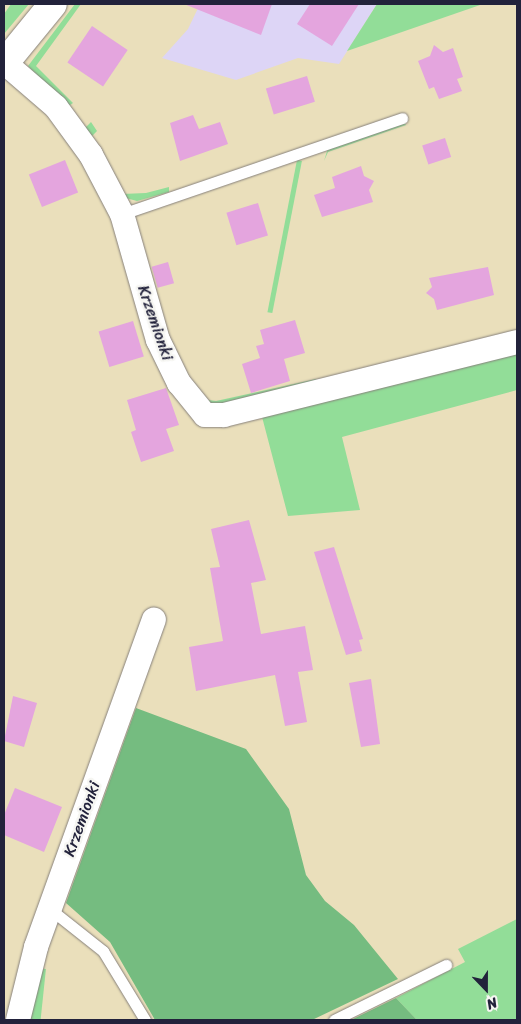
<!DOCTYPE html>
<style>
body{margin:0}
#map{position:relative;width:521px;height:1024px;overflow:hidden;background:#eadfbb;font-family:Sriracha,sans-serif}
div>[style]{position:absolute}
.built>*{inset:0;background:#ddd5f6}
.green>*{inset:0;background:#92dd98;transform-origin:0 0}
.forest>*{inset:0;background:#75bc80}
.building>*{inset:0;background:#e4a5de;transform-origin:0 0}
.roads{filter:drop-shadow(0 0 1px #86807b) drop-shadow(0 0 1px #86807b)}
.service>*{height:11px;margin:-5.5px;padding:0 5.5px;transform-origin:5.5px;border-radius:5.5px;background:#fff}
.minor>*{height:24px;margin:-12px;padding:0 12px;transform-origin:12px;border-radius:12px;background:#fff}
.tertiary>*{height:28px;margin:-14px;padding:0 14px;transform-origin:14px;border-radius:14px;background:#fff}
span{translate:-50% -50%;white-space:nowrap;text-align:center;line-height:1.15;-webkit-text-stroke:5px #f6f6f2;paint-order:stroke}
.street-label{font-size:16px;color:#22223b}
.frame{position:absolute;inset:0;border:5px solid #22223b;pointer-events:none}
.north{position:absolute;left:461px;top:964px;width:50px;height:50px;-webkit-text-stroke:4px #f6f6f2;paint-order:stroke;rotate:158deg;font-size:14px;font-weight:700;line-height:20px;text-align:center;color:#22223b}
.north::after{content:'';display:block;margin:auto;width:18px;height:22px;background:#22223b;clip-path:polygon(50% 0,100% 100%,50% 72%,0 100%)}
</style>
<div id="map">
<div class="built">
<i style="clip-path:polygon(200px 4px,377px 4px,339px 64px,298px 58px,236px 80px,162px 58px,188px 29px)"></i>
</div>
<div class="green">
<i style="clip-path:polygon(11px 4px,29px 4px,4px 34px,4px 14px)"></i>
<i style="clip-path:polygon(75px 4px,81px 4px,36px 66px,73px 103px,67px 107px,28px 66px)"></i>
<i style="clip-path:polygon(377px 4px,483px 4px,347px 51px)"></i>
<i style="clip-path:polygon(91px 122px,97px 131px,92px 136px,122px 194px,146px 193px,169px 187px,169px 192px,137px 201px,122px 197px,84px 129px)"></i>
<i style="clip-path:polygon(404px 122px,406px 125px,328px 152px,324px 161px,328px 148px)"></i>
<i style="left:297px;top:160px;width:5px;height:155px;rotate:11deg"></i>
<i style="clip-path:polygon(517px 349px,517px 390px,342px 437px,360px 510px,288px 516px,261px 413px)"></i>
<i style="clip-path:polygon(316px 379px,317px 383px,233px 405px,208px 404px,208px 400px,216px 401px)"></i>
<i style="clip-path:polygon(517px 919px,517px 1020px,417px 1020px,396px 998px,465px 962px,458px 949px)"></i>
<i style="left:36px;top:968px;width:10px;height:54px;rotate:6deg"></i>
</div>
<div class="forest">
<i style="clip-path:polygon(136px 708px,246px 749px,289px 809px,306px 875px,325px 901px,354px 925px,398px 979px,312px 1020px,155px 1020px,110px 942px,66px 903px)"></i>
<i style="clip-path:polygon(396px 998px,417px 1020px,351px 1020px)"></i>
</div>
<div class="building">
<i style="clip-path:polygon(184px 4px,272px 4px,261px 35px)"></i>
<i style="clip-path:polygon(310px 4px,359px 4px,332px 46px,297px 24px)"></i>
<i style="left:92px;top:26px;width:43px;height:44px;rotate:34deg"></i>
<i style="clip-path:polygon(434px 45px,443px 52px,453px 48px,463px 77px,457px 79px,462px 91px,439px 99px,434px 87px,429px 89px,418px 61px,430px 56px)"></i>
<i style="left:307px;top:76px;width:27px;height:43px;rotate:73deg"></i>
<i style="clip-path:polygon(193px 115px,199px 129px,220px 122px,228px 144px,180px 161px,170px 123px)"></i>
<i style="left:445px;top:138px;width:20px;height:24px;rotate:72deg"></i>
<i style="left:65px;top:160px;width:35px;height:39px;rotate:68deg"></i>
<i style="clip-path:polygon(361px 166px,364px 176px,374px 181px,369px 190px,373px 202px,322px 217px,314px 195px,335px 188px,332px 177px)"></i>
<i style="left:258px;top:203px;width:34px;height:33px;rotate:73deg"></i>
<i style="left:168px;top:262px;width:22px;height:17px;rotate:74deg"></i>
<i style="clip-path:polygon(488px 267px,494px 295px,437px 310px,434px 299px,426px 293px,432px 287px,429px 278px)"></i>
<i style="clip-path:polygon(295px 320px,305px 353px,284px 359px,290px 381px,251px 393px,242px 364px,260px 358px,256px 346px,264px 344px,260px 330px)"></i>
<i style="left:133px;top:321px;width:37px;height:36px;rotate:73deg"></i>
<i style="clip-path:polygon(166px 388px,179px 425px,166px 429px,174px 451px,141px 462px,131px 432px,136px 430px,127px 400px)"></i>
<i style="clip-path:polygon(249px 520px,266px 580px,251px 583px,261px 634px,305px 626px,313px 670px,298px 672px,307px 722px,285px 726px,275px 675px,196px 691px,189px 647px,223px 641px,210px 568px,220px 567px,211px 529px)"></i>
<i style="clip-path:polygon(334px 547px,363px 639px,359px 640px,362px 651px,346px 655px,314px 552px)"></i>
<i style="clip-path:polygon(371px 679px,380px 744px,361px 747px,349px 683px)"></i>
<i style="clip-path:polygon(13px 696px,37px 703px,24px 747px,4px 741px)"></i>
<i style="clip-path:polygon(15px 788px,62px 807px,44px 852px,4px 835px,4px 815px)"></i>
</div>
<div class="roads">
<div class="service">
<i style="left:122px;top:214px;width:296px;rotate:-18.9deg"></i>
<i style="left:50px;top:909px;width:68px;rotate:38.4deg"></i>
<i style="left:103px;top:951px;width:81px;rotate:58.7deg"></i>
<i style="left:334px;top:1020px;width:125px;rotate:-26.2deg"></i>
</div>
<div class="minor">
<i style="left:5px;top:63px;width:67px;rotate:40.8deg"></i>
<i style="left:56px;top:107px;width:59px;rotate:53.9deg"></i>
<i style="left:91px;top:155px;width:67px;rotate:62.3deg"></i>
<i style="left:122px;top:214px;width:131px;rotate:74.1deg"></i>
<i style="left:158px;top:340px;width:48px;rotate:64deg"></i>
<i style="left:179px;top:383px;width:41px;rotate:50.9deg"></i>
<i style="left:205px;top:415px;width:19px"></i>
<i style="left:224px;top:415px;width:302px;rotate:-14deg"></i>
<i style="left:18px;top:1020px;width:75px;rotate:-76.1deg"></i>
<i style="left:36px;top:947px;width:348px;rotate:-70.2deg"></i>
</div>
<div class="tertiary">
<i style="left:4px;top:64px;width:77px;rotate:-50.8deg"></i>
</div>
</div>
<div class="street-label">
<span style="left:155px;top:323px;rotate:71deg">Krzemionki</span>
<span style="left:82px;top:819px;rotate:-70deg">Krzemionki</span>
</div>
<div class="frame"></div>
<div class="north">N</div>
</div>
